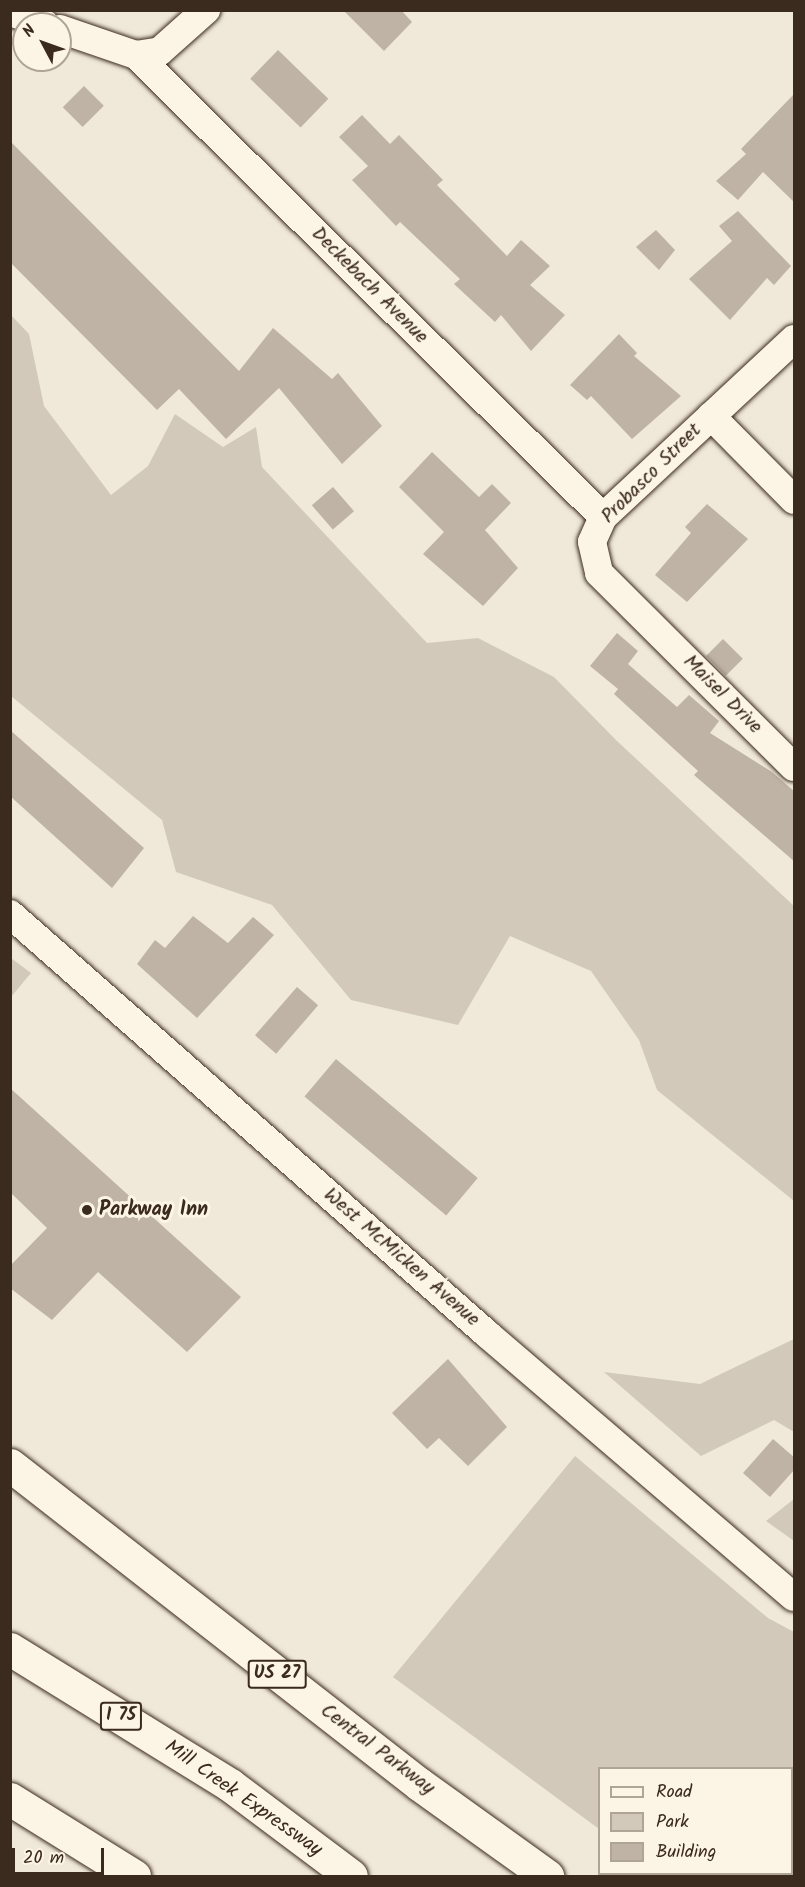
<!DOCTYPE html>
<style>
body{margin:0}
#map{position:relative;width:805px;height:1887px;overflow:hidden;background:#f0e9d9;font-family:Kalam,sans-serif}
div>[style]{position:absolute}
.green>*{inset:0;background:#d2c9ba}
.building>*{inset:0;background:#beb3a4;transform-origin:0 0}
.roads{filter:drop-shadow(0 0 2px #3b2a1e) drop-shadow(0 0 2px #3b2a1e)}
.minor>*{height:28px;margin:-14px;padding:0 14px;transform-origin:14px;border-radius:14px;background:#fcf5e5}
.primary>*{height:33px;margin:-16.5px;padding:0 16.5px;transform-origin:16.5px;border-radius:16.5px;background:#fcf5e5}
.motorway>*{height:33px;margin:-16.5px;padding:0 16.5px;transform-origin:16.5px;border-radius:16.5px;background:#fcf5e5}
.dots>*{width:16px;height:16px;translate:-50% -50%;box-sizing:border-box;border:3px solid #fcf5e5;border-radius:50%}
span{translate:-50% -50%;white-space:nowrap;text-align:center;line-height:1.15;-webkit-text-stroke:6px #fcf5e5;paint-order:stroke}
.shield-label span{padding:2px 4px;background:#fcf5e5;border:2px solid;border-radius:4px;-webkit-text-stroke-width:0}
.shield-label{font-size:18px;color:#3b2a1e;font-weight:700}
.street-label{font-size:20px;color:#3b2a1e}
.poi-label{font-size:20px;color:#3b2a1e;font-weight:700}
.left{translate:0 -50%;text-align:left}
.frame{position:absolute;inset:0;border:12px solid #3b2a1e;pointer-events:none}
.legend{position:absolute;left:598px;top:1767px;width:195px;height:108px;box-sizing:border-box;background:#fcf5e5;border:2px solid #afa495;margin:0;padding:8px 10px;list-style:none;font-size:18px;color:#3b2a1e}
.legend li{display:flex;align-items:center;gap:12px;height:30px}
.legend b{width:30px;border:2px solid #afa495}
.north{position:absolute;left:12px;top:12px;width:60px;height:60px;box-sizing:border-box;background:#fcf5e5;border:2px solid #afa495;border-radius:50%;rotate:311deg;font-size:16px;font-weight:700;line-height:24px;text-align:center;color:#3b2a1e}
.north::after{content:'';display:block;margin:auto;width:21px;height:27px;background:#3b2a1e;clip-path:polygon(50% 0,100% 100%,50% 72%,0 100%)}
.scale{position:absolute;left:12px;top:1848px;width:92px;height:27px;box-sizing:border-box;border:3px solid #3b2a1e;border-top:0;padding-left:8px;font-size:18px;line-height:21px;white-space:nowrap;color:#3b2a1e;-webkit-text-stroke:4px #fcf5e5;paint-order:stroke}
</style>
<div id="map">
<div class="green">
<i style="clip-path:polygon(11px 315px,29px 334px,44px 406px,111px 495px,148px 466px,175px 414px,223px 447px,256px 427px,262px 467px,427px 643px,478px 638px,554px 677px,616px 740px,794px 906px,794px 1201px,657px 1090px,639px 1040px,591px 971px,510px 936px,458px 1025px,351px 1000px,272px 905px,176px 872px,162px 820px,11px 696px)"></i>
<i style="clip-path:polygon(11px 958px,31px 973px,11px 997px)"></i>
<i style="clip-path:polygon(794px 1339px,794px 1432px,774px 1420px,701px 1456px,604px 1372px,700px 1384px)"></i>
<i style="clip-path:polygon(575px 1456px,768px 1618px,794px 1632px,794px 1876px,662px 1874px,792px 1874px,792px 1768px,600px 1768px,599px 1829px,393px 1677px)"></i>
<i style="clip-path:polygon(794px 1499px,794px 1541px,766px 1521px)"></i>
</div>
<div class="building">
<i style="clip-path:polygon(343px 10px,401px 10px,412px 22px,384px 51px)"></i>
<i style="left:278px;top:50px;width:70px;height:40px;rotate:44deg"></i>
<i style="left:84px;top:86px;width:28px;height:30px;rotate:45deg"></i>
<i style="clip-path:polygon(795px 93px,795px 203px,763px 172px,738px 200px,716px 181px,746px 154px,741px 149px)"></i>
<i style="clip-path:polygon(362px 115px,390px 144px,399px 135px,443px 180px,437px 185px,507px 256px,521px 240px,550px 266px,530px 285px,565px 315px,531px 351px,501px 315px,495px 322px,454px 284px,460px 279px,400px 222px,396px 226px,352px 180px,368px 166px,339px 137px)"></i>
<i style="clip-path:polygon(10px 141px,239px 371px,273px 328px,332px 379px,338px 373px,382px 426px,342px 464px,279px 388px,226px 439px,179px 389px,157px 410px,10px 262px)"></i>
<i style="clip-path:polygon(738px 211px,791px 266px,774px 285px,767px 278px,730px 320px,689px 279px,732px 241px,719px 226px)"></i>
<i style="clip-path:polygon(656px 230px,675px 250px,659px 270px,636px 247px)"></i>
<i style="clip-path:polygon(619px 334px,637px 353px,634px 356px,681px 396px,632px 439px,591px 396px,587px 400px,570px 385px)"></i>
<i style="clip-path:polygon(432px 452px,479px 497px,492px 484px,511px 503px,485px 530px,518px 568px,483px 606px,423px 554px,444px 532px,399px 487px)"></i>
<i style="left:333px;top:487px;width:32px;height:28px;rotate:49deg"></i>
<i style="clip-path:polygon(707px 504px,748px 539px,687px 602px,655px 575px,691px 533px,685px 527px)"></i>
<i style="clip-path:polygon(617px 633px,638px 651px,628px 664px,677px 707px,689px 695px,719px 721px,710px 733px,772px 772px,795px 792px,795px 862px,694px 775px,698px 771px,614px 694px,618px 689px,590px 666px)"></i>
<i style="left:723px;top:639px;width:28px;height:24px;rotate:45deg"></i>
<i style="clip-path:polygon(10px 730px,144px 848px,112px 888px,10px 796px)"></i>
<i style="clip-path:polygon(193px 916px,228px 943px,253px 917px,274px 935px,197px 1018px,137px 964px,155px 940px,165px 948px)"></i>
<i style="left:297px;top:987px;width:28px;height:64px;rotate:41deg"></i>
<i style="left:336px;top:1059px;width:185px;height:49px;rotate:40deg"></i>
<i style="clip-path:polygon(10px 1088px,241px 1297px,187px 1352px,98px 1272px,52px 1320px,10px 1288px,10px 1266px,47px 1228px,10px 1192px)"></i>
<i style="clip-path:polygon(448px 1359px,507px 1427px,468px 1466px,439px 1438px,427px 1449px,392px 1413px)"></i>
<i style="clip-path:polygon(773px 1439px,795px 1458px,795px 1469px,770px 1497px,743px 1473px)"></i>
</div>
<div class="roads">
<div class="minor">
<i style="left:10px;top:12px;width:37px;rotate:19deg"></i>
<i style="left:60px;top:29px;width:80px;rotate:18.9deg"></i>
<i style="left:136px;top:55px;width:24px;rotate:-9deg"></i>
<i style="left:160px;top:51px;width:62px;rotate:-41.7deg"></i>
<i style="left:136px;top:55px;width:657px;rotate:44.69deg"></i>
<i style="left:794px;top:339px;width:261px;rotate:137deg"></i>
<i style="left:603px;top:517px;width:27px;rotate:114deg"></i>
<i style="left:592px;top:542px;width:32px;rotate:77deg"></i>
<i style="left:599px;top:573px;width:275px;rotate:44.9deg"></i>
<i style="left:711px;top:416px;width:118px;rotate:45.3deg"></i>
<i style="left:10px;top:914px;width:636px;rotate:41.36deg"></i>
<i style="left:487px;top:1334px;width:404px;rotate:40.6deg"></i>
</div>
<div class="primary">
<i style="left:10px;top:1465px;width:519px;rotate:37.95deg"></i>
<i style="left:419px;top:1784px;width:158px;rotate:35.7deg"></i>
</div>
<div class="motorway">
<i style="left:10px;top:1649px;width:259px;rotate:31.7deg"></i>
<i style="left:230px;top:1785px;width:151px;rotate:36.9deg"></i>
<i style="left:10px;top:1799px;width:146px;rotate:31.8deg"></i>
</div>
</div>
<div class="dots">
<i style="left:87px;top:1210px;background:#3b2a1e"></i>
</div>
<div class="shield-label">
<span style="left:277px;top:1674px">US 27</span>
<span style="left:121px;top:1716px">I 75</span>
</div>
<div class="street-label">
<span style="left:369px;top:286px;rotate:45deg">Deckebach Avenue</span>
<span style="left:652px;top:474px;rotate:-45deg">Probasco Street</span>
<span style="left:722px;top:695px;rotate:45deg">Maisel Drive</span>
<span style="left:401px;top:1258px;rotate:41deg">West McMicken Avenue</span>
<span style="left:377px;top:1750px;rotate:37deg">Central Parkway</span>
<span style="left:243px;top:1799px;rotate:35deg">Mill Creek Expressway</span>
</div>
<div class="poi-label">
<span class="left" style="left:99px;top:1210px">Parkway Inn</span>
</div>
<div class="frame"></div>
<ul class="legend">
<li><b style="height:8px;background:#fcf5e5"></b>Road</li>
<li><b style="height:16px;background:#d2c9ba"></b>Park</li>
<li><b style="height:16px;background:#beb3a4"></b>Building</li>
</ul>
<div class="north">N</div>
<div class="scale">20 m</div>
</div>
